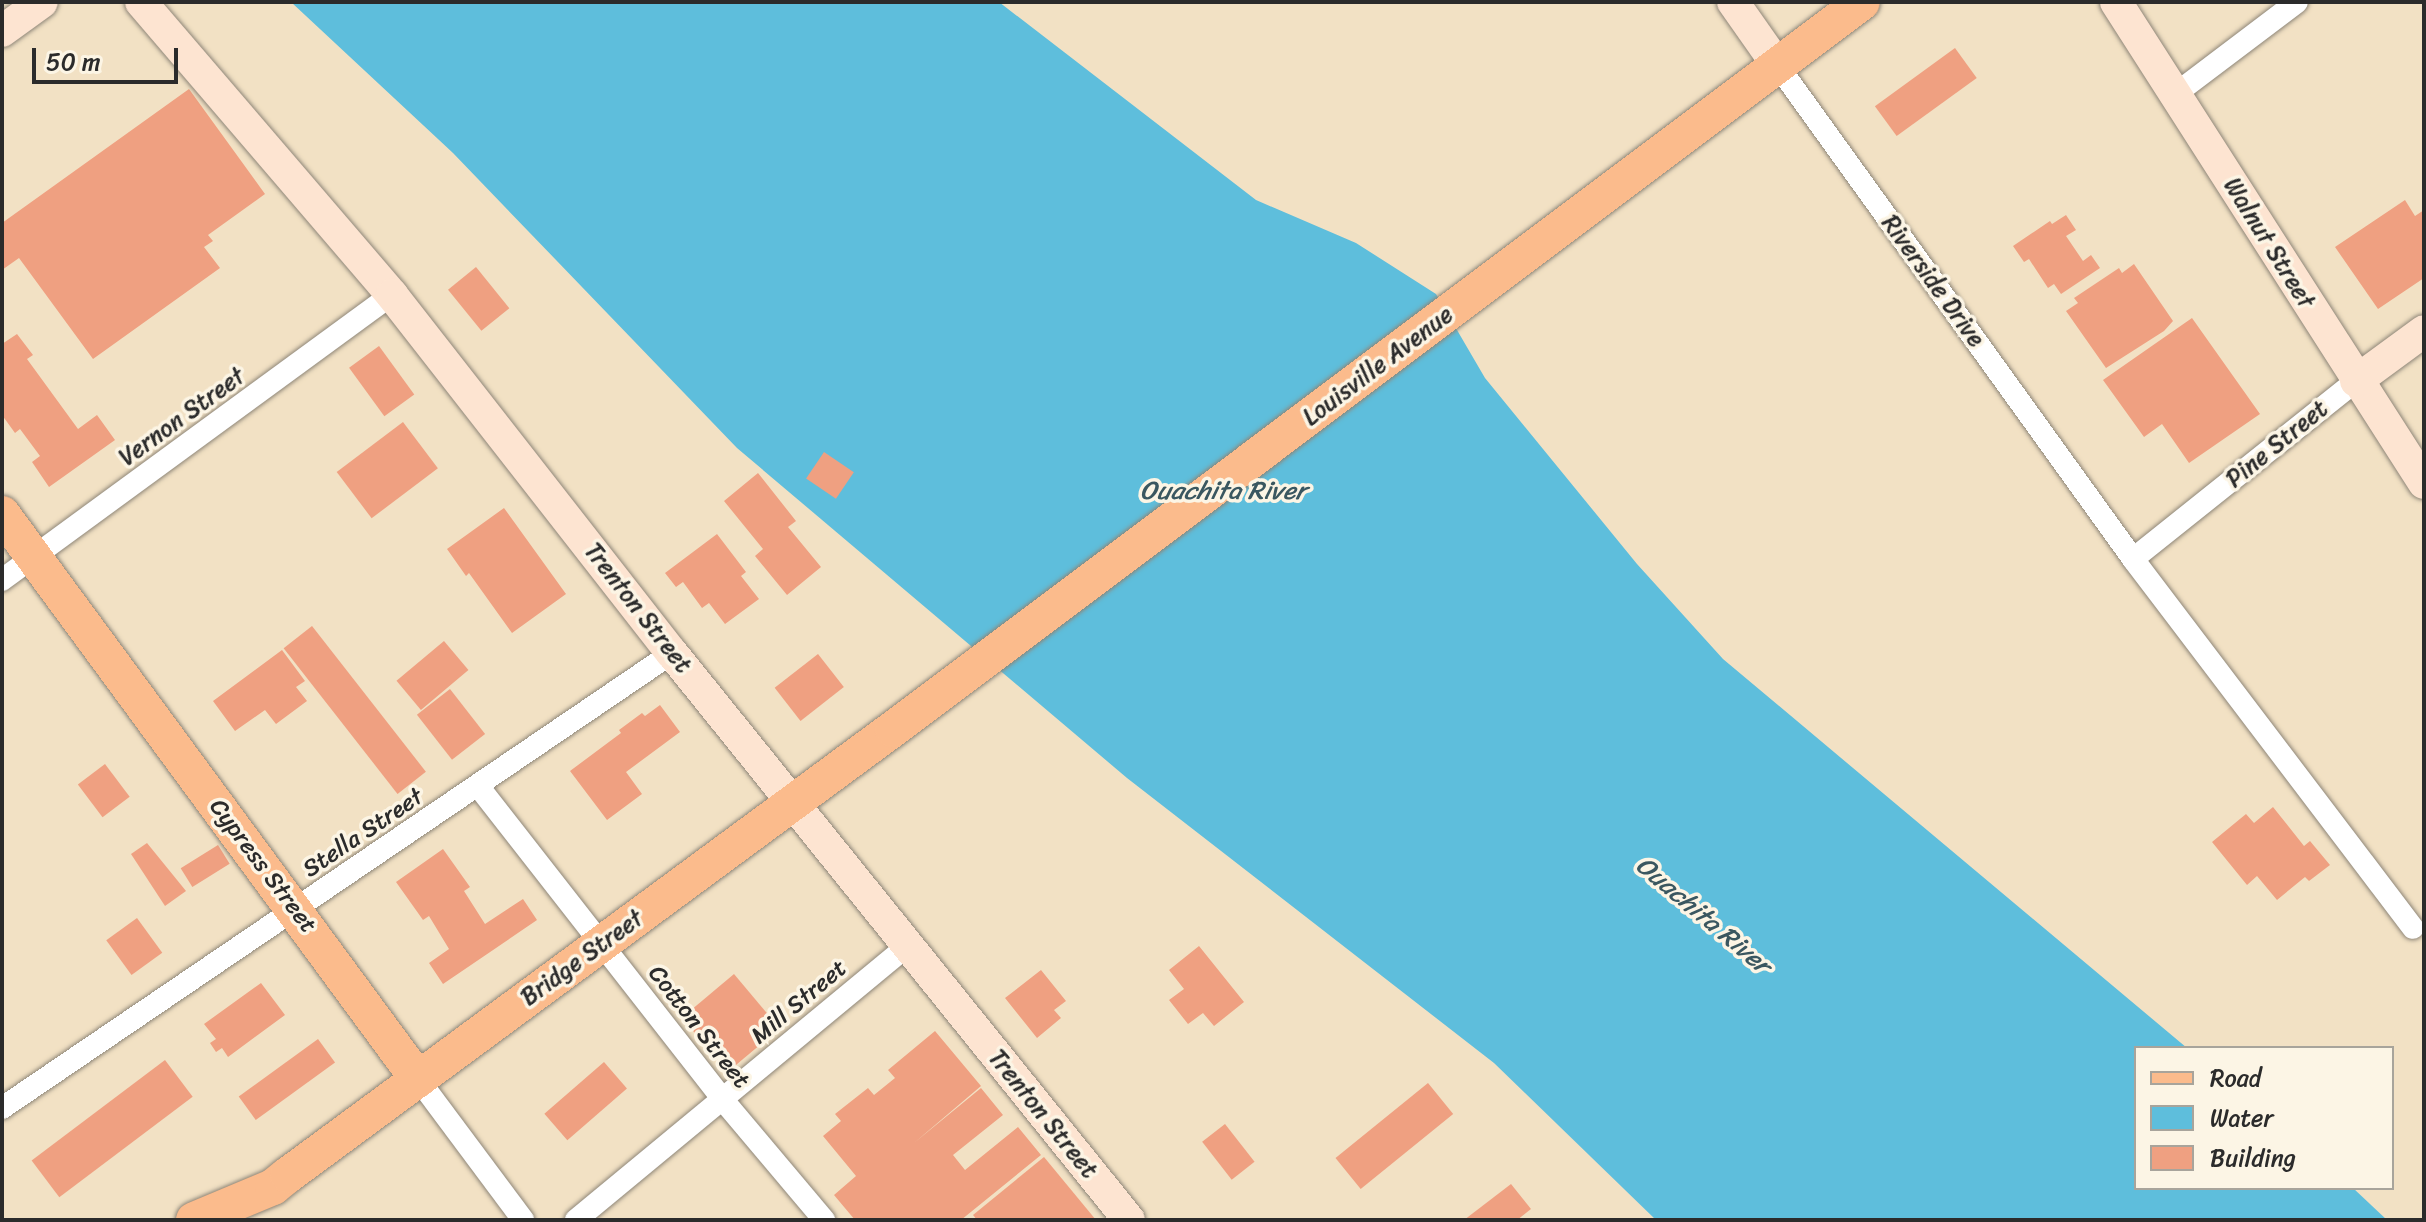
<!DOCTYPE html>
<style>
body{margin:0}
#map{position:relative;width:2426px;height:1222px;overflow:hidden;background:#f2e1c4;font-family:Sriracha,sans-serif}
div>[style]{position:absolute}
.water>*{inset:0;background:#5ebedc}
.building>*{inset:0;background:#efa081;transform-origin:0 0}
.roads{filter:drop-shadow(0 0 2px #8e8678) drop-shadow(0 0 2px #8e8678)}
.street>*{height:22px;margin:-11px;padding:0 11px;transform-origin:11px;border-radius:11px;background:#fff}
.secondary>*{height:32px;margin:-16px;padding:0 16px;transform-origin:16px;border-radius:16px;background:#fde4d1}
.primary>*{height:36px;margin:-18px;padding:0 18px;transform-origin:18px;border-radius:18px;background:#fbbb8c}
span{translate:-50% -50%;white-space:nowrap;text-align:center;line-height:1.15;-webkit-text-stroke:7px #fcf5e5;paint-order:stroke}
.street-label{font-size:24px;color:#2b2b2b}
.water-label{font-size:26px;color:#3a5760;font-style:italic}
.frame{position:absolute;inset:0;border:4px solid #2b2b2b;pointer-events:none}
.legend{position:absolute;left:2134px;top:1046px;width:260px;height:144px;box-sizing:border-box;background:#fcf5e5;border:2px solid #a8a49b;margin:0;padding:10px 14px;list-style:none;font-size:24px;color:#2b2b2b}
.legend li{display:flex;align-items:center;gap:16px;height:40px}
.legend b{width:40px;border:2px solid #a8a49b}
.scale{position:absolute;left:32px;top:48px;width:146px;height:36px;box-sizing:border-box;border:4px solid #2b2b2b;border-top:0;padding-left:10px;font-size:24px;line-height:28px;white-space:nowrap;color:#2b2b2b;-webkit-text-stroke:6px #fcf5e5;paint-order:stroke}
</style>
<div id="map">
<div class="water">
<i style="clip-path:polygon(291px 2px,999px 2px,1256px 200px,1356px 243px,1436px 294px,1485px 378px,1637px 564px,1723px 659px,2187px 1048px,2136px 1048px,2136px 1188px,2353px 1188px,2387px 1220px,1656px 1220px,1494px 1063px,1127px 778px,737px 448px,453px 153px)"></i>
</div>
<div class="building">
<i style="left:1955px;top:48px;width:37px;height:99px;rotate:54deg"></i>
<i style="clip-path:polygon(189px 89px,265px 194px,208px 235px,213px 241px,204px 247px,220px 268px,93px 359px,19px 258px,2px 270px,2px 223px)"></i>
<i style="clip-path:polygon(2405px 200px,2415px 216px,2424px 210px,2424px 278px,2378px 309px,2335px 247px)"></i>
<i style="clip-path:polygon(2066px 215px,2076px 230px,2066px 236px,2083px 261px,2091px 255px,2100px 268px,2061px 294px,2054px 284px,2048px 288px,2029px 259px,2024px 262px,2013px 246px,2050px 221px,2052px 224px)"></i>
<i style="clip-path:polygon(2134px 264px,2173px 321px,2164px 331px,2106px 368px,2066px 311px,2078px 303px,2074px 298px,2119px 268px,2122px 273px)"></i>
<i style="left:476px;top:267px;width:53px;height:36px;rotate:51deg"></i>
<i style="clip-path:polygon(2192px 318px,2260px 414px,2189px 463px,2162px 424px,2144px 437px,2103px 380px)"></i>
<i style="clip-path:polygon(17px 334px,33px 355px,27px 359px,78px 429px,97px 415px,115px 440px,49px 487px,32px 462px,40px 456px,20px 429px,15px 433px,2px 415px,2px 344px)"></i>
<i style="left:379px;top:346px;width:60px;height:37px;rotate:54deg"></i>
<i style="left:403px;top:422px;width:58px;height:83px;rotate:53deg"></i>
<i style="left:824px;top:452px;width:36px;height:32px;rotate:34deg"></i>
<i style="clip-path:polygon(758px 473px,796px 521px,788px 527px,821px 567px,787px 595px,755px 556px,763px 549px,724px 501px)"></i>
<i style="clip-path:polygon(504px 508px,566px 594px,512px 633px,469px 573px,466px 576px,447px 549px)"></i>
<i style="clip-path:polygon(717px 534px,746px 572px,741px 576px,759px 599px,725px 624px,709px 603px,702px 608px,683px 582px,676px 587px,665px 573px)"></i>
<i style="left:312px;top:626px;width:185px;height:36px;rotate:52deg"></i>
<i style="left:444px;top:641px;width:38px;height:62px;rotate:50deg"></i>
<i style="clip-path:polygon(282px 650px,305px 681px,296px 687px,307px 701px,276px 724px,265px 710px,235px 731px,213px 701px)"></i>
<i style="left:818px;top:654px;width:42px;height:55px;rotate:52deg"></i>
<i style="left:450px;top:689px;width:57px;height:42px;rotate:52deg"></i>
<i style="clip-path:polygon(660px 705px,680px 732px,626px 772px,642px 794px,607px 820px,570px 771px,621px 733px,619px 730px,642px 713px,645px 716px)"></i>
<i style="left:105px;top:764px;width:41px;height:34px;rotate:53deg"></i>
<i style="clip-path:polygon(2273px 807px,2304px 846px,2310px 841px,2330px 865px,2309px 881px,2305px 877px,2277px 900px,2257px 876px,2247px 885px,2212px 842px,2246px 814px,2254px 823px)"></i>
<i style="clip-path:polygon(147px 843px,186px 891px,165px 906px,131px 854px)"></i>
<i style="left:218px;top:845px;width:22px;height:44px;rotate:58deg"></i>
<i style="clip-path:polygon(443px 849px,470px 887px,464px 891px,485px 924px,523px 899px,537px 920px,443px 984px,429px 963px,449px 949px,429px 916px,423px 920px,396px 882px)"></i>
<i style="left:137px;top:918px;width:43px;height:38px;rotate:54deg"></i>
<i style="clip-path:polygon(1199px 946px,1244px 1002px,1214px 1026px,1203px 1013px,1188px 1024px,1169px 1000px,1184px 989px,1169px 970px)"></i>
<i style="clip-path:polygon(1041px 970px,1066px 1001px,1054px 1010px,1061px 1018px,1037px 1038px,1005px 998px)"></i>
<i style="left:734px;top:974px;width:71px;height:68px;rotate:50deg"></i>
<i style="clip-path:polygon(261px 983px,285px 1015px,228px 1057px,222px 1048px,216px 1052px,210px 1043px,216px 1039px,204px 1024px)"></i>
<i style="clip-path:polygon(935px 1031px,981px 1086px,914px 1143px,981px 1088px,1003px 1115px,953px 1155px,965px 1170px,1018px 1127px,1041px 1155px,961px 1220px,855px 1220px,834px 1195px,856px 1176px,823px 1136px,841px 1121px,835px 1114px,868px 1088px,874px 1095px,895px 1078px,888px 1070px)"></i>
<i style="left:318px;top:1039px;width:29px;height:98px;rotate:54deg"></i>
<i style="left:165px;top:1060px;width:46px;height:167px;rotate:53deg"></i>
<i style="left:604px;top:1062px;width:35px;height:79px;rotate:49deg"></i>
<i style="left:1428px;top:1083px;width:40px;height:119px;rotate:51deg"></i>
<i style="left:1225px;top:1124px;width:48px;height:29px;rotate:52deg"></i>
<i style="clip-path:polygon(1044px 1157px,1096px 1220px,977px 1220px,973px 1215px)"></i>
<i style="clip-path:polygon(1511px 1184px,1531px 1209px,1517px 1220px,1464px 1220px)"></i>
</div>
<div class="roads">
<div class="street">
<i style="left:1778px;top:66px;width:608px;rotate:54.24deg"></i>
<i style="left:2133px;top:559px;width:463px;rotate:52.8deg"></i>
<i style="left:2174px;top:95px;width:154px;rotate:-37.1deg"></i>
<i style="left:2133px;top:559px;width:285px;rotate:-38.6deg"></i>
<i style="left:2px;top:580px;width:483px;rotate:-36.2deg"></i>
<i style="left:478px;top:786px;width:398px;rotate:52deg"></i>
<i style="left:723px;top:1100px;width:157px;rotate:49.9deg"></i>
<i style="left:418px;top:1079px;width:176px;rotate:53.3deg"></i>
<i style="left:2px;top:1108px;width:810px;rotate:-34.18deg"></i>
<i style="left:576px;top:1220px;width:430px;rotate:-39.6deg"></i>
</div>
<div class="secondary">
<i style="left:141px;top:2px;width:386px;rotate:49.4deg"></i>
<i style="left:392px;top:295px;width:454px;rotate:52deg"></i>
<i style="left:672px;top:653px;width:728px;rotate:51.13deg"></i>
<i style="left:1733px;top:2px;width:78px;rotate:54.9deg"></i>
<i style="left:2116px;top:2px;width:571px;rotate:57.37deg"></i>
<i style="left:2px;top:31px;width:49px;rotate:-35.9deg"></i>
<i style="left:2356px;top:381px;width:84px;rotate:-36.3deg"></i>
</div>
<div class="primary">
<i style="left:2px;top:514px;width:702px;rotate:53.64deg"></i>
<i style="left:194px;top:1220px;width:86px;rotate:-22.7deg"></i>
<i style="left:273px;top:1187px;width:19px;rotate:-39deg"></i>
<i style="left:288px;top:1175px;width:752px;rotate:-36.4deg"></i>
<i style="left:893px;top:729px;width:1211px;rotate:-36.88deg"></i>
</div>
</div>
<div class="street-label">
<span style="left:2269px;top:243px;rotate:58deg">Walnut Street</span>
<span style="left:1933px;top:281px;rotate:54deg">Riverside Drive</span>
<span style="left:1378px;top:366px;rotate:-37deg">Louisville Avenue</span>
<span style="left:182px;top:417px;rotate:-36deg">Vernon Street</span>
<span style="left:2277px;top:444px;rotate:-39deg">Pine Street</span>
<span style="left:638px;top:608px;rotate:52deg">Trenton Street</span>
<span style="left:363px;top:833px;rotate:-34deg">Stella Street</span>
<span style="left:263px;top:866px;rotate:53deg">Cypress Street</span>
<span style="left:582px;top:958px;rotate:-36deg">Bridge Street</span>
<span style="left:799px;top:1002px;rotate:-40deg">Mill Street</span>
<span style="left:699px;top:1027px;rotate:52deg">Cotton Street</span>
<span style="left:1043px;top:1114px;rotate:51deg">Trenton Street</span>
</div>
<div class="water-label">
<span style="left:1223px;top:491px">Ouachita River</span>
<span style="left:1703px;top:915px;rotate:40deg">Ouachita River</span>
</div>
<div class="frame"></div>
<ul class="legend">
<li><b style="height:10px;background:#fbbb8c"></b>Road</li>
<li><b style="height:22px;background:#5ebedc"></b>Water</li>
<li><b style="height:22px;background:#efa081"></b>Building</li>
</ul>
<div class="scale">50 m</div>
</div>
